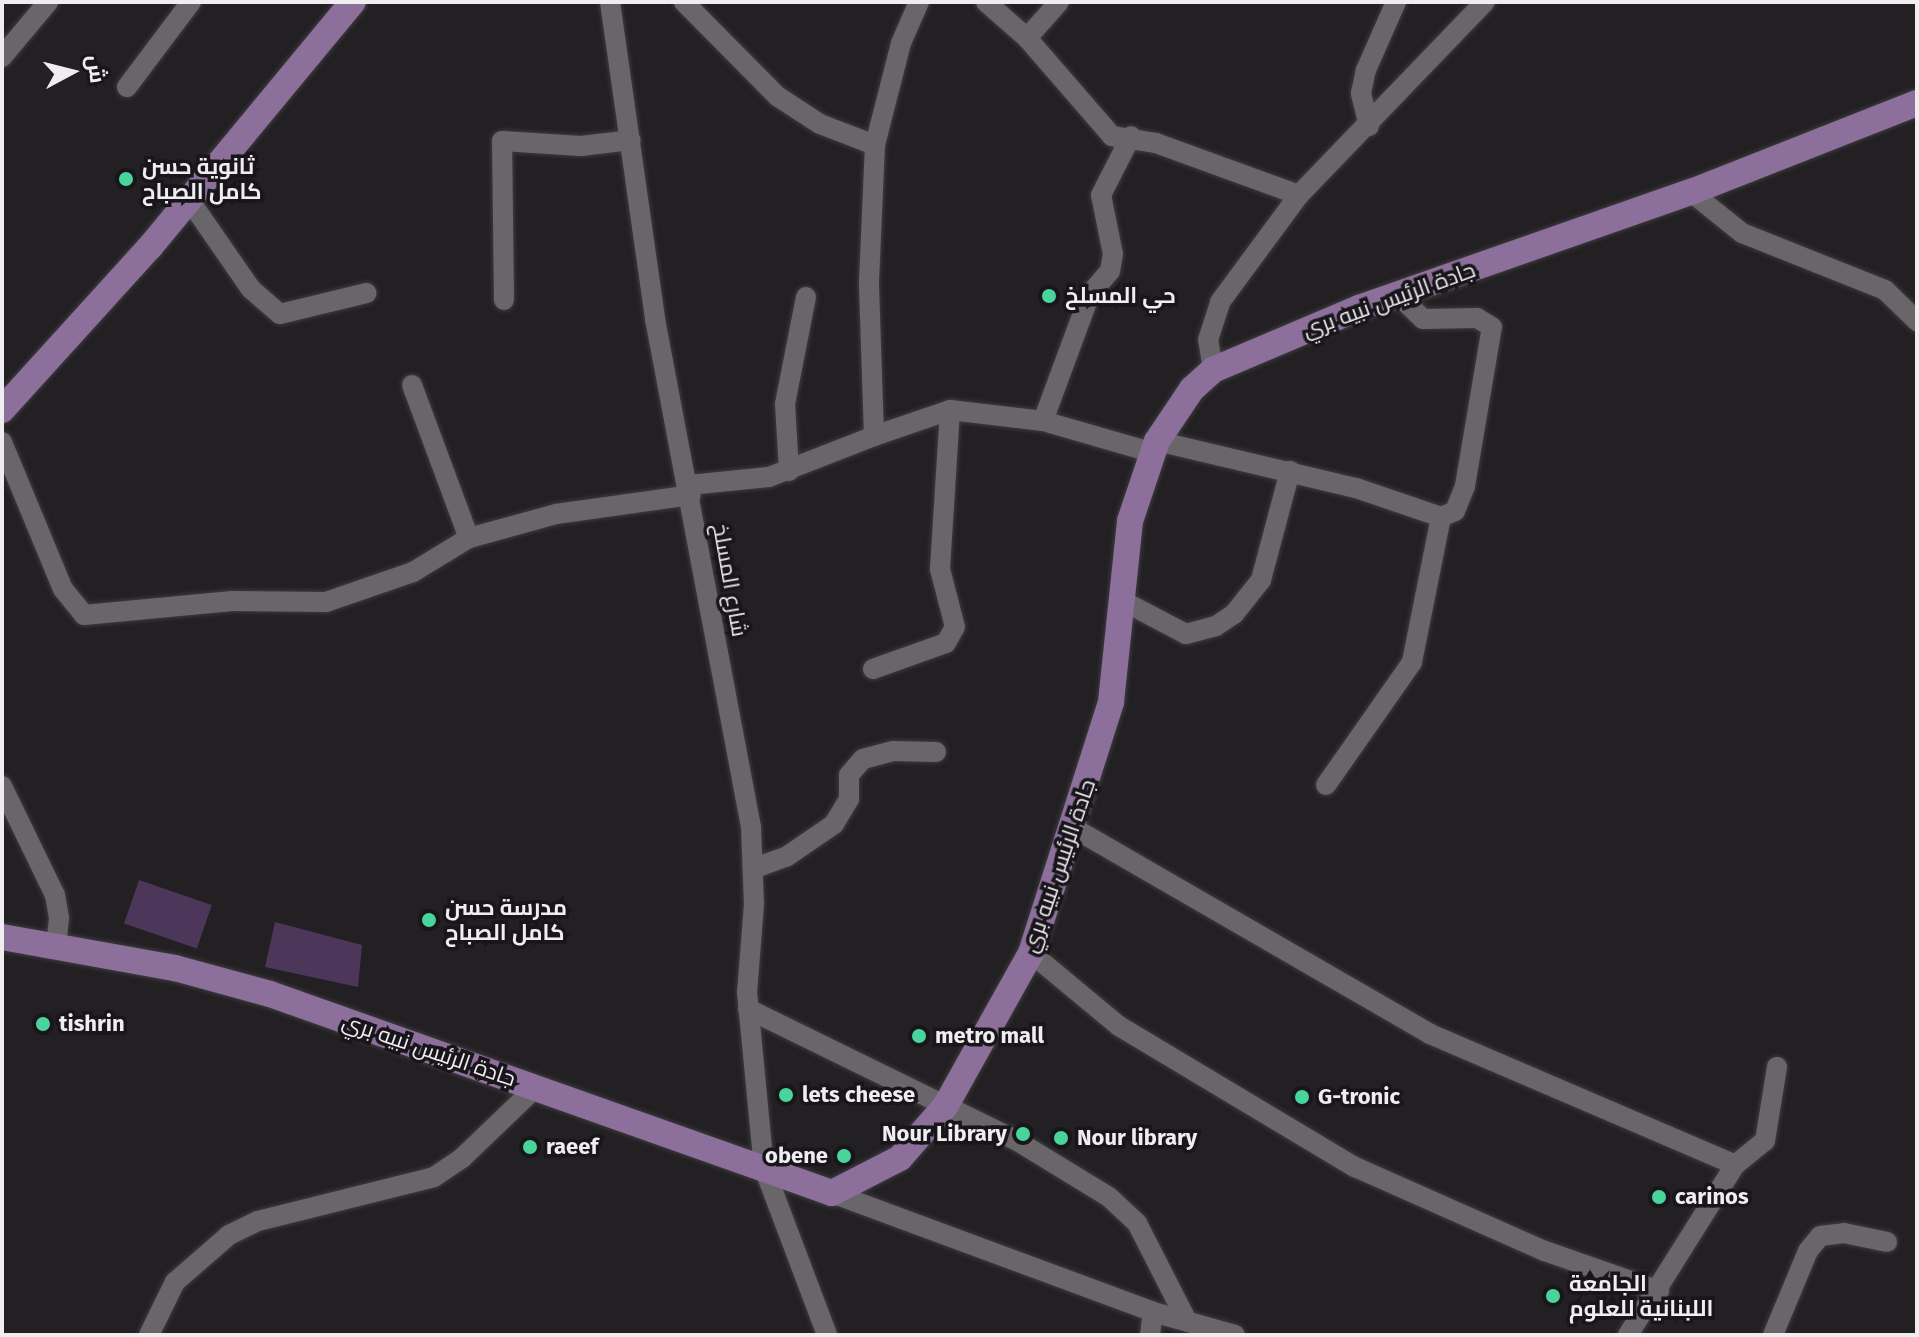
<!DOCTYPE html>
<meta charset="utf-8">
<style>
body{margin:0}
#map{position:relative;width:1919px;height:1337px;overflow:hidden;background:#222023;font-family:"Fira Sans",Cairo,sans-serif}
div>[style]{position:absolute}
.green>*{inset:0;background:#4c3659;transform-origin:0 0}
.roads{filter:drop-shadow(0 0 2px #3d3b3e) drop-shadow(0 0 2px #3d3b3e)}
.minor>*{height:20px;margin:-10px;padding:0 10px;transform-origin:10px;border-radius:10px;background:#69666a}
.major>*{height:26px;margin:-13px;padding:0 13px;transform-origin:13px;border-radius:13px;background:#8c709b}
.dots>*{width:22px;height:22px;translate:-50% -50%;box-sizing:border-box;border:4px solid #18161a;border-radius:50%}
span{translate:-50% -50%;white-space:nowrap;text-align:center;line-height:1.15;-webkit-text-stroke:7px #18161a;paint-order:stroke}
.poi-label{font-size:22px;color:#efedf0;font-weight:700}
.left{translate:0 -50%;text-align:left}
.right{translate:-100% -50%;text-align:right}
.street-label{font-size:22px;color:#efedf0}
.frame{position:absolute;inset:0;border:4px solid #efedf0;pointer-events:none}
.north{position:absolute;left:32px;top:32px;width:80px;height:80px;-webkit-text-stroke:6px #18161a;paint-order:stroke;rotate:83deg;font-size:22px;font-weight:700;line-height:32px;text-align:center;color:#efedf0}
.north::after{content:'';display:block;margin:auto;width:28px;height:36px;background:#efedf0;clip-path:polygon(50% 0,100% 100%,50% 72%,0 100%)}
</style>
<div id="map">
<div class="green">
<i style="left:139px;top:880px;width:77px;height:46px;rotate:19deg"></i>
<i style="clip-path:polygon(275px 922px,362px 945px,358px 987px,265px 967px)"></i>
</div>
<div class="roads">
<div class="minor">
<i style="left:610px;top:2px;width:320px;rotate:81.9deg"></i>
<i style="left:655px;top:319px;width:517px;rotate:79.3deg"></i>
<i style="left:751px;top:827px;width:77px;rotate:87.8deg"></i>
<i style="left:754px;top:904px;width:88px;rotate:94.5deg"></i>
<i style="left:747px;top:992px;width:177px;rotate:84.5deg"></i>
<i style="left:764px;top:1168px;width:178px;rotate:69.3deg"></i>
<i style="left:684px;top:2px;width:132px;rotate:45.3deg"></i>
<i style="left:777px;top:96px;width:51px;rotate:33.1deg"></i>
<i style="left:820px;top:124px;width:59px;rotate:20.9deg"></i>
<i style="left:986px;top:2px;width:55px;rotate:41.3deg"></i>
<i style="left:1027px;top:38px;width:130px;rotate:49.1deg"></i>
<i style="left:1112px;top:136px;width:45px;rotate:9deg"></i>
<i style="left:1156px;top:143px;width:152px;rotate:20deg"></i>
<i style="left:1027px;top:38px;width:48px;rotate:-48.4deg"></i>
<i style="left:2px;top:57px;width:72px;rotate:-50.1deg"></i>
<i style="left:127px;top:87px;width:106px;rotate:-53deg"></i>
<i style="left:1369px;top:126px;width:34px;rotate:-104deg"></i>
<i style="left:1361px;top:93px;width:24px;rotate:-78deg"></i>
<i style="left:1366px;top:70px;width:74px;rotate:-66.2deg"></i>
<i style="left:1691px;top:192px;width:65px;rotate:38.8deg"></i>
<i style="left:1742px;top:233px;width:154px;rotate:21.7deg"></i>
<i style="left:1885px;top:290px;width:45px;rotate:44.1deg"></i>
<i style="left:190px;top:201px;width:107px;rotate:55.3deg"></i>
<i style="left:251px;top:289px;width:38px;rotate:41deg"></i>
<i style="left:280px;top:314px;width:89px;rotate:-13.6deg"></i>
<i style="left:504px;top:300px;width:159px;rotate:-90.7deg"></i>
<i style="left:502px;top:141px;width:79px;rotate:3.6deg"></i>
<i style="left:581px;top:146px;width:50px;rotate:-6.8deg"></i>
<i style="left:1213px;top:370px;width:30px;rotate:-99deg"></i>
<i style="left:1208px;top:340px;width:40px;rotate:-72deg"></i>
<i style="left:1220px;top:302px;width:133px;rotate:-53.6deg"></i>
<i style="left:1299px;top:195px;width:268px;rotate:-46.1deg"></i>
<i style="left:412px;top:385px;width:163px;rotate:69.6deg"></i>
<i style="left:469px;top:538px;width:90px;rotate:-15.4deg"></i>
<i style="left:556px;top:514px;width:136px;rotate:-8deg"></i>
<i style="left:1043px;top:421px;width:135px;rotate:-69.7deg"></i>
<i style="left:1090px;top:294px;width:30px;rotate:-49deg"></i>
<i style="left:1110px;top:271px;width:17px;rotate:-80deg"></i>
<i style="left:1113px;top:254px;width:60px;rotate:-101.5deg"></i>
<i style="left:1101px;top:195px;width:66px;rotate:-63deg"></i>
<i style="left:874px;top:436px;width:80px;rotate:-18.9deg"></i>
<i style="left:950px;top:410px;width:94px;rotate:6.7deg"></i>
<i style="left:1043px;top:421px;width:116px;rotate:16.1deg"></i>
<i style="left:1157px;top:441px;width:204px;rotate:13.3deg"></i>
<i style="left:1356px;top:488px;width:90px;rotate:18.8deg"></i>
<i style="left:1441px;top:517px;width:15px;rotate:-23deg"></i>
<i style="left:1455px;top:511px;width:27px;rotate:-68deg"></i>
<i style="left:1465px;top:486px;width:161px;rotate:-80.4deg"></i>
<i style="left:1492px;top:327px;width:17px;rotate:-149deg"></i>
<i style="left:1477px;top:318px;width:54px;rotate:178.9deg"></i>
<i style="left:1423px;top:319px;width:35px;rotate:-136deg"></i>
<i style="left:2px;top:442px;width:159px;rotate:67.5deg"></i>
<i style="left:63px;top:589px;width:33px;rotate:51deg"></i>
<i style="left:84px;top:615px;width:149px;rotate:-5.4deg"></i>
<i style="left:232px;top:601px;width:94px;rotate:0.6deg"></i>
<i style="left:326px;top:602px;width:92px;rotate:-19deg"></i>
<i style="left:413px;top:572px;width:66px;rotate:-31.3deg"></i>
<i style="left:789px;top:471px;width:67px;rotate:-93.4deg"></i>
<i style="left:785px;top:404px;width:109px;rotate:-78.9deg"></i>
<i style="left:689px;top:485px;width:80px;rotate:-5.7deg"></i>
<i style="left:769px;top:477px;width:113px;rotate:-21.3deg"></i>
<i style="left:874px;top:436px;width:154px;rotate:-91.9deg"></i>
<i style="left:869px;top:282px;width:137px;rotate:-87.5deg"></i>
<i style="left:875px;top:145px;width:105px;rotate:-75.7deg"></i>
<i style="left:901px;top:43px;width:45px;rotate:-66.3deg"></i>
<i style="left:1125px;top:602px;width:69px;rotate:27.7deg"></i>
<i style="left:1186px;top:634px;width:31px;rotate:-15deg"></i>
<i style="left:1216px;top:626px;width:22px;rotate:-34deg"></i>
<i style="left:1234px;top:614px;width:43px;rotate:-51.5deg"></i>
<i style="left:1261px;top:580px;width:113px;rotate:-75.1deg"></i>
<i style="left:873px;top:669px;width:77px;rotate:-19.6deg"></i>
<i style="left:946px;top:643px;width:18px;rotate:-61deg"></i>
<i style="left:955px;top:627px;width:60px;rotate:-104.5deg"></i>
<i style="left:940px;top:569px;width:159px;rotate:-86.4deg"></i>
<i style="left:1326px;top:785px;width:150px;rotate:-55deg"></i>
<i style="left:1412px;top:662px;width:148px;rotate:-78.7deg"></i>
<i style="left:2px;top:786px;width:121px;rotate:64.1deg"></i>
<i style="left:55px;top:895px;width:23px;rotate:80deg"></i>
<i style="left:59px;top:918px;width:29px;rotate:96deg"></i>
<i style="left:1070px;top:826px;width:416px;rotate:30deg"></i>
<i style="left:1430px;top:1034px;width:332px;rotate:23.2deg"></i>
<i style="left:1735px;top:1165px;width:201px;rotate:122.2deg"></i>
<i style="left:755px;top:868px;width:33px;rotate:-20deg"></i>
<i style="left:786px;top:857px;width:58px;rotate:-34.5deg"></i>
<i style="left:834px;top:824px;width:29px;rotate:-59deg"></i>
<i style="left:849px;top:799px;width:24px;rotate:-90deg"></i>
<i style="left:849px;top:775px;width:21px;rotate:-49deg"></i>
<i style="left:863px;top:759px;width:31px;rotate:-15deg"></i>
<i style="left:893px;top:751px;width:43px;rotate:1.3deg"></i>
<i style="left:1031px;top:953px;width:114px;rotate:39.7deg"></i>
<i style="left:1119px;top:1026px;width:275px;rotate:30.9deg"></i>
<i style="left:1355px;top:1167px;width:208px;rotate:23.9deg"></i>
<i style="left:1545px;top:1251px;width:121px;rotate:19.3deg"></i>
<i style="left:748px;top:1009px;width:302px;rotate:26.1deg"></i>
<i style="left:1019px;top:1142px;width:105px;rotate:31.4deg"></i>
<i style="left:1109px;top:1197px;width:38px;rotate:43deg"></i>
<i style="left:1137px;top:1223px;width:110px;rotate:63deg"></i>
<i style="left:1735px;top:1165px;width:38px;rotate:-39deg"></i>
<i style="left:1765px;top:1141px;width:75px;rotate:-80.8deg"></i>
<i style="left:832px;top:1193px;width:342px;rotate:20.3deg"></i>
<i style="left:1153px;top:1312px;width:85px;rotate:15.7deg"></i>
<i style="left:149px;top:1335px;width:59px;rotate:-63.9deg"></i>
<i style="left:175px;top:1282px;width:72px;rotate:-41deg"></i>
<i style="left:229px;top:1235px;width:32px;rotate:-26deg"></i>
<i style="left:258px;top:1221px;width:181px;rotate:-14deg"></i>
<i style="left:434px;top:1177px;width:34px;rotate:-34deg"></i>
<i style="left:462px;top:1158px;width:101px;rotate:-43.8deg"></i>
<i style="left:1150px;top:1335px;width:23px;rotate:-83deg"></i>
<i style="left:1773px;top:1335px;width:91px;rotate:-67.4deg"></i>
<i style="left:1808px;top:1251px;width:19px;rotate:-51deg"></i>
<i style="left:1820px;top:1236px;width:24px;rotate:-7deg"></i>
<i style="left:1844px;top:1233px;width:44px;rotate:11.8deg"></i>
</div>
<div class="major">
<i style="left:2px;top:410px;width:220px;rotate:-47.8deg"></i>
<i style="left:150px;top:247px;width:318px;rotate:-50.4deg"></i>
<i style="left:2px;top:937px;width:176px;rotate:10.2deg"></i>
<i style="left:175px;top:968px;width:98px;rotate:15.3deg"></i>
<i style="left:270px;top:994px;width:596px;rotate:19.5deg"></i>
<i style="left:832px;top:1193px;width:76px;rotate:-27.2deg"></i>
<i style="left:900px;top:1158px;width:70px;rotate:-49deg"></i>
<i style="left:946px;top:1105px;width:174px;rotate:-60.8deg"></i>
<i style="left:1031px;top:953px;width:263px;rotate:-72.3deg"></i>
<i style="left:1111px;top:702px;width:182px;rotate:-84deg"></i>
<i style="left:1130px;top:521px;width:84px;rotate:-71.4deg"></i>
<i style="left:1157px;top:441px;width:63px;rotate:-56.1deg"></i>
<i style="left:1192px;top:389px;width:28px;rotate:-42deg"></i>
<i style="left:1213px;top:370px;width:159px;rotate:-23deg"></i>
<i style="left:1359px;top:308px;width:352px;rotate:-19.3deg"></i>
<i style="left:1691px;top:192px;width:243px;rotate:-21.5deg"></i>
</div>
</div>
<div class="dots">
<i style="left:126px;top:179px;background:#49d49c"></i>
<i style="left:1049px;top:296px;background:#49d49c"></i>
<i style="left:429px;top:920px;background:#49d49c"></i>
<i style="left:43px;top:1024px;background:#49d49c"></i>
<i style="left:919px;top:1036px;background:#49d49c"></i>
<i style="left:786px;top:1095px;background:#49d49c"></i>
<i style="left:1302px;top:1097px;background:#49d49c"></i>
<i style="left:1023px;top:1134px;background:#49d49c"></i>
<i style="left:1061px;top:1138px;background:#49d49c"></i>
<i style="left:530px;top:1147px;background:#49d49c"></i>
<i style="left:844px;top:1156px;background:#49d49c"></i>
<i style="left:1659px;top:1197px;background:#49d49c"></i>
<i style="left:1553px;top:1296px;background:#49d49c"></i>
</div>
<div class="poi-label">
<span class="left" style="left:142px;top:179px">ثانوية حسن<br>كامل الصباح</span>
<span class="left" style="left:1065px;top:296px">حي المسلخ</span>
<span class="left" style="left:445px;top:920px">مدرسة حسن<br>كامل الصباح</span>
<span class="left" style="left:59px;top:1024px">tishrin</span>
<span class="left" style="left:935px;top:1036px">metro mall</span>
<span class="left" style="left:802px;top:1095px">lets cheese</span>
<span class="left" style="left:1318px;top:1097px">G-tronic</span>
<span class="right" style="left:1007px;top:1134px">Nour Library</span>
<span class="left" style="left:1077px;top:1138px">Nour library</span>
<span class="left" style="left:546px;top:1147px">raeef</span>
<span class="right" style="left:828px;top:1156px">obene</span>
<span class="left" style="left:1675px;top:1197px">carinos</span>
<span class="left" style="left:1569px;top:1296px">الجامعة<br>اللبنانية للعلوم</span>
</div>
<div class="street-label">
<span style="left:1389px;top:300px;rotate:-20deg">جادة الرئيس نبيه بري</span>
<span style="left:730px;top:580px;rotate:80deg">شارع المسلخ</span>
<span style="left:1059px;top:866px;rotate:-71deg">جادة الرئيس نبيه بري</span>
<span style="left:429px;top:1050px;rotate:19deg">جادة الرئيس نبيه بري</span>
</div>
<div class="frame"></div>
<div class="north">ش</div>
</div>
